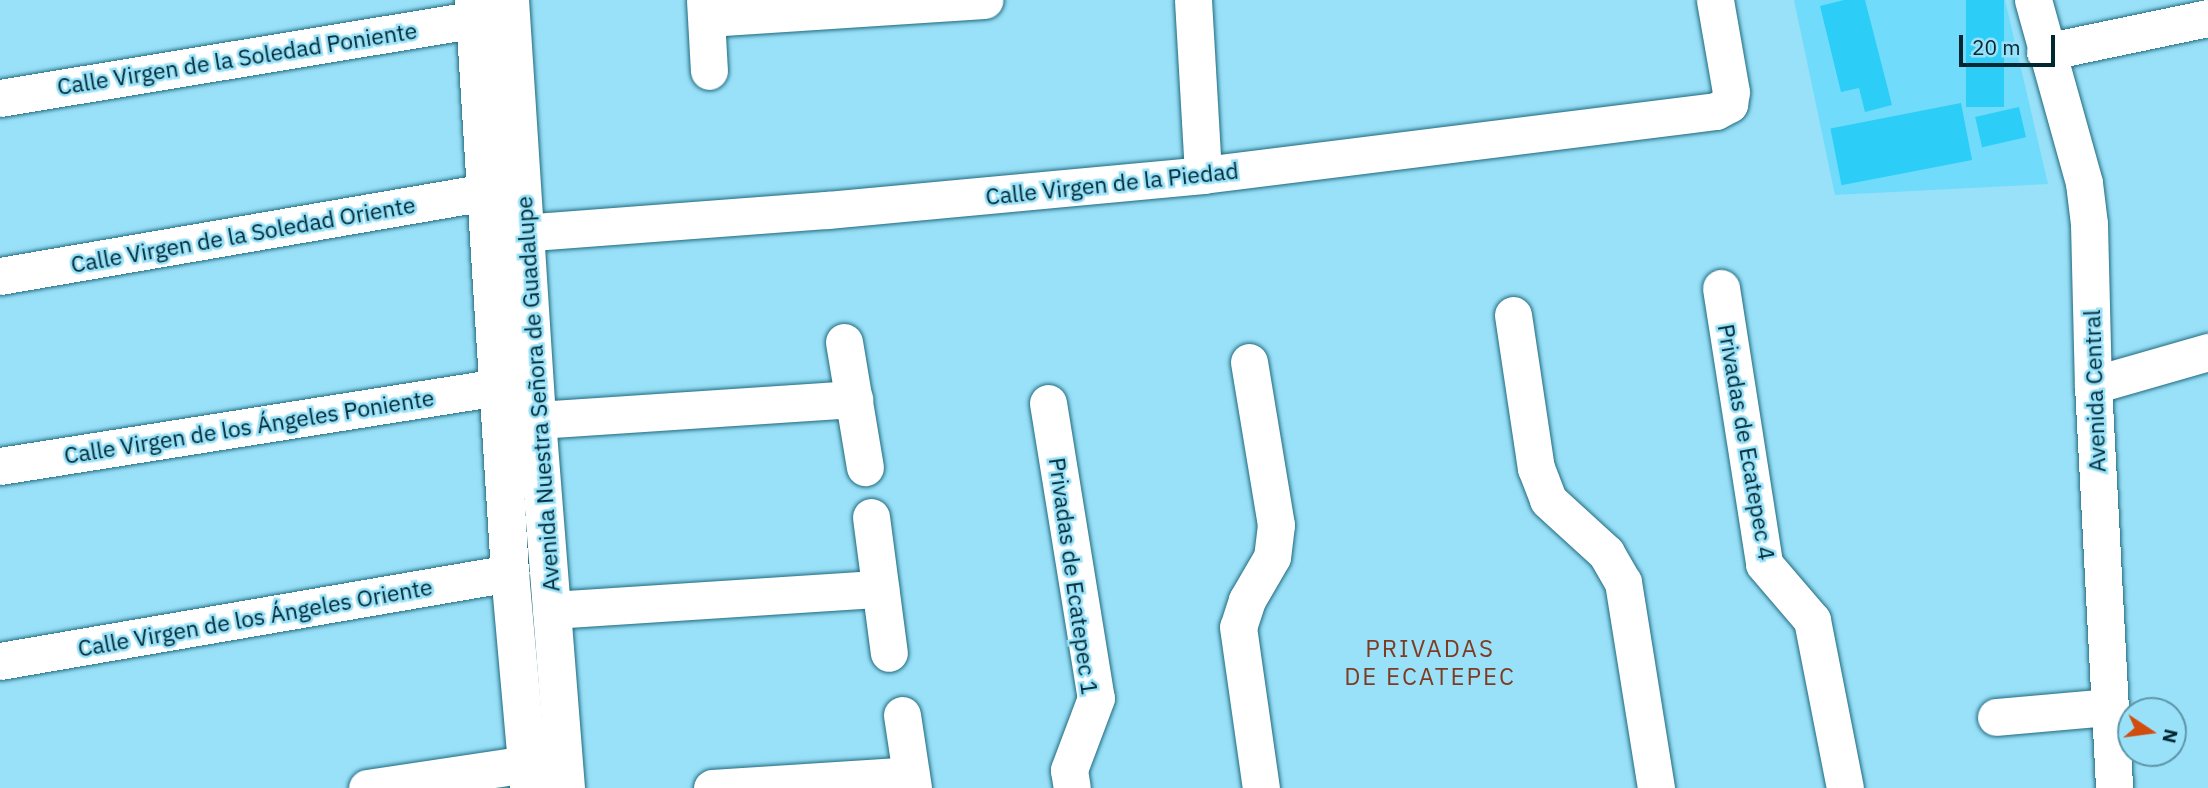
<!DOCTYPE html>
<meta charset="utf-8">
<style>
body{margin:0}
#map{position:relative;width:2208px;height:788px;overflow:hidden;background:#99e1f8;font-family:"IBM Plex Sans",sans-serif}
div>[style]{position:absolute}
.built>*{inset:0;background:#71dbfb}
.building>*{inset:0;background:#2ccdf6;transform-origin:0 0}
.roads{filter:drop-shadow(0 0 2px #206b80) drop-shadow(0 0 2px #206b80)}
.minor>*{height:37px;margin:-18.5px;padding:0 18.5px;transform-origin:18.5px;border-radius:18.5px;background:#fff}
.tertiary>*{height:38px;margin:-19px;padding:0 19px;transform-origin:19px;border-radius:19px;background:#fff}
span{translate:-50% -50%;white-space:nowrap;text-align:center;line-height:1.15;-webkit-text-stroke:5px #99e1f8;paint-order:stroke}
.street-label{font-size:23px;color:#002833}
.neighbourhood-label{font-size:24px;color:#7e3b22;letter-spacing:2px}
.north{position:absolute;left:2117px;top:697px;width:70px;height:70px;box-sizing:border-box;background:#99e1f8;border:2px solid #5c97a9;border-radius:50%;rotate:103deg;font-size:19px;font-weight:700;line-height:28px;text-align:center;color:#002833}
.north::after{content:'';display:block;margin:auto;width:24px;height:32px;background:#d24c0e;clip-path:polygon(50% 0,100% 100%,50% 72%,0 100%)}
.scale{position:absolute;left:1959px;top:35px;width:96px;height:32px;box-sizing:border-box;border:4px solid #002833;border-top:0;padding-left:9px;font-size:21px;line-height:24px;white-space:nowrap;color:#002833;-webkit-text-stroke:5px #99e1f8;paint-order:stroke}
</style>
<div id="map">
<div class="built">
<i style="clip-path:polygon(1794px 0,2005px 0,2048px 184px,1835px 195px)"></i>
</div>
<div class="building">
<i style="clip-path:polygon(1844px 0,1865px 0,1892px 105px,1865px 112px,1859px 88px,1841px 92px,1820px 6px)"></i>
<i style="left:1966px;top:0;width:38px;height:107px"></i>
<i style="left:1961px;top:103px;width:58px;height:133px;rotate:79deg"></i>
<i style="left:2019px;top:107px;width:31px;height:45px;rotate:77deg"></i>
</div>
<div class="roads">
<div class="minor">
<i style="left:705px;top:0;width:71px;rotate:86.8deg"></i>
<i style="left:1193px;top:0;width:175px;rotate:86.7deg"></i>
<i style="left:2033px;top:0;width:190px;rotate:74.4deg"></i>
<i style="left:2084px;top:183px;width:41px;rotate:83deg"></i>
<i style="left:2089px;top:224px;width:161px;rotate:88.6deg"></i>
<i style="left:2093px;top:385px;width:404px;rotate:87deg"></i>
<i style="left:707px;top:18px;width:278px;rotate:-3.7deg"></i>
<i style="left:2045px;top:52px;width:167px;rotate:-11.8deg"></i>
<i style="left:0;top:98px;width:482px;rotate:-9.4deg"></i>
<i style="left:494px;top:235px;width:334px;rotate:-4.3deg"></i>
<i style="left:827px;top:210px;width:378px;rotate:-5.3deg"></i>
<i style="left:1203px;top:175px;width:517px;rotate:-7.11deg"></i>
<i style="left:1716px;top:111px;width:15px;rotate:-28deg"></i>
<i style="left:1729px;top:104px;width:12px;rotate:-81deg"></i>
<i style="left:1731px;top:92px;width:93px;rotate:-99.9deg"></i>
<i style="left:0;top:276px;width:493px;rotate:-9.8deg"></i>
<i style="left:1721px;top:288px;width:279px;rotate:81.1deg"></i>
<i style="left:1764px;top:564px;width:74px;rotate:49.4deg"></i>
<i style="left:1812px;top:620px;width:171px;rotate:78.9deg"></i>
<i style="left:1513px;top:315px;width:155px;rotate:81.5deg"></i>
<i style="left:1536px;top:468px;width:34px;rotate:69deg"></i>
<i style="left:1548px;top:500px;width:79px;rotate:42.4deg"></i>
<i style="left:1606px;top:553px;width:34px;rotate:60deg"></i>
<i style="left:1623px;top:582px;width:209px;rotate:80.9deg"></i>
<i style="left:844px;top:342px;width:127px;rotate:80.5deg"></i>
<i style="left:1249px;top:362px;width:165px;rotate:80.6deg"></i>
<i style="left:1276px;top:525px;width:32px;rotate:97deg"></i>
<i style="left:1272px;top:557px;width:50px;rotate:120.2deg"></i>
<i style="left:1247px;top:600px;width:28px;rotate:108deg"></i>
<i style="left:1238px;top:627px;width:163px;rotate:81.9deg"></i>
<i style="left:2093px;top:385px;width:120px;rotate:-16deg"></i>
<i style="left:1048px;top:403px;width:299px;rotate:80.8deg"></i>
<i style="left:1096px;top:698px;width:77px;rotate:110.6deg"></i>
<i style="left:1069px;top:770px;width:18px;rotate:81deg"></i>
<i style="left:537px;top:420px;width:318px;rotate:-3.8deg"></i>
<i style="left:0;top:466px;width:504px;rotate:-9.01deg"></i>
<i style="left:871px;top:517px;width:137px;rotate:82.5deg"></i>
<i style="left:551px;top:610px;width:330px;rotate:-3.7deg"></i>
<i style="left:0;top:661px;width:518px;rotate:-9.79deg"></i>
<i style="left:902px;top:715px;width:74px;rotate:81.4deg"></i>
<i style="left:1996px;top:717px;width:113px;rotate:-5.1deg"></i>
<i style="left:367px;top:788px;width:162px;rotate:-8.5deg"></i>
<i style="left:712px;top:788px;width:199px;rotate:-3.7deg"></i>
</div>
<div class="tertiary">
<i style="left:474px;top:0;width:574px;rotate:86.4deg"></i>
<i style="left:510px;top:573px;width:216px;rotate:84.9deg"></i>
<i style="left:510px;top:0;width:421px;rotate:86.3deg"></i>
<i style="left:537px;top:420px;width:369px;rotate:85.5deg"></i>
</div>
</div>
<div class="street-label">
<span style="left:237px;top:58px;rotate:-9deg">Calle Virgen de la Soledad Poniente</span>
<span style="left:1112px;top:183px;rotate:-6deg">Calle Virgen de la Piedad</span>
<span style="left:243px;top:234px;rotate:-10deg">Calle Virgen de la Soledad Oriente</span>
<span style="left:2094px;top:391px;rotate:-92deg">Avenida Central</span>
<span style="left:537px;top:394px;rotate:-94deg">Avenida Nuestra Señora de Guadalupe</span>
<span style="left:249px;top:426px;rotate:-9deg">Calle Virgen de los Ángeles Poniente</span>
<span style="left:1747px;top:442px;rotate:80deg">Privadas de Ecatepec 4</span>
<span style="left:1074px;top:576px;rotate:82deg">Privadas de Ecatepec 1</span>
<span style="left:255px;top:617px;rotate:-10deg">Calle Virgen de los Ángeles Oriente</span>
</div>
<div class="neighbourhood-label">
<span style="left:1430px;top:663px">PRIVADAS<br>DE ECATEPEC</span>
</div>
<div class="north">N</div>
<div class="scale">20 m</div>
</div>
